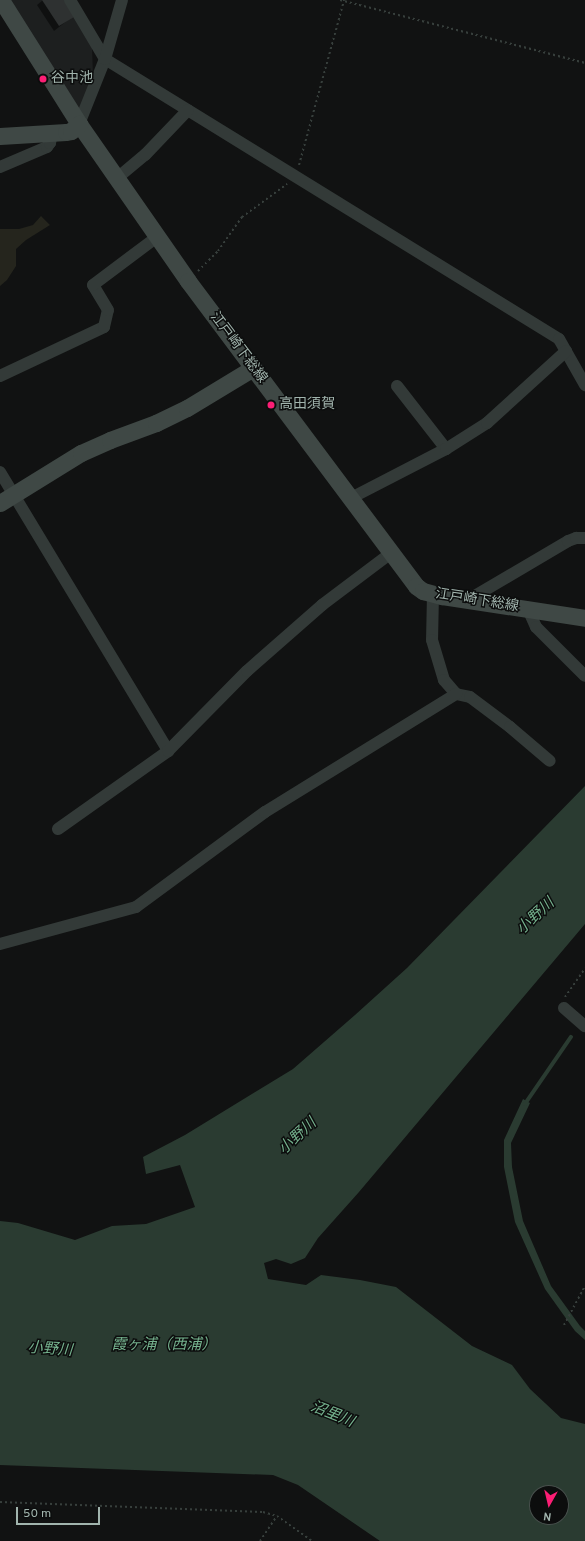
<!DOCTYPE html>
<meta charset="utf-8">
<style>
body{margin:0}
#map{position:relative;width:585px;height:1541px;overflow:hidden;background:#111212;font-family:Overpass,"Noto Sans JP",sans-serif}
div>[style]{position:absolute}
.built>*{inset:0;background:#1d1f1f}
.green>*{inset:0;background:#25251d}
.water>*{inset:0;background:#2a3b31}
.shadow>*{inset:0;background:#0007}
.stream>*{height:3.5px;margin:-1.75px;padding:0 1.75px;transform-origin:1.75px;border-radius:1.75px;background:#2a3b31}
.building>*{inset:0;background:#2e3131}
.path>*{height:2px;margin-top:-1px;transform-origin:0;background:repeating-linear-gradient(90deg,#373f3c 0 2px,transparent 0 5px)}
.street>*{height:12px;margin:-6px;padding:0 6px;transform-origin:6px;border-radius:6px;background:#333a38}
.secondary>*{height:17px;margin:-8.5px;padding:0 8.5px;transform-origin:8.5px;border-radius:8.5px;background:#3f4845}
.dots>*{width:11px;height:11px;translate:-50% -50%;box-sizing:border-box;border:2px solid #0c0d0d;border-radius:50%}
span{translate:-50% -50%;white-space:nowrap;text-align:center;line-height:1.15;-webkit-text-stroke:3px #0c0d0d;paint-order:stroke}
.poi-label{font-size:14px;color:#a1b4ad}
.left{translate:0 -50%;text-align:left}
.street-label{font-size:14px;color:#a1b4ad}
.water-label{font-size:15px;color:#75b28e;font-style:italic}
.north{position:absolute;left:529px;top:1485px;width:40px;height:40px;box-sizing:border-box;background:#0c0d0d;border:1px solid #48504d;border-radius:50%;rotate:188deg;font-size:11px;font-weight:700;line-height:16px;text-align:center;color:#a1b4ad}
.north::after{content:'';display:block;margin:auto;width:14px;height:18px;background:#fc1e75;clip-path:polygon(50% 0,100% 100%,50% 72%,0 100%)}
.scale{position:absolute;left:16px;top:1507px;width:84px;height:18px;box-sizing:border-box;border:2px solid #a1b4ad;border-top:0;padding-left:5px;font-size:12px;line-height:14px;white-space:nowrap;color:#a1b4ad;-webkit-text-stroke:3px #0c0d0d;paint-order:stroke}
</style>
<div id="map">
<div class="built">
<i style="clip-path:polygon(6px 0,65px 0,92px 45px,93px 77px,79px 114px)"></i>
</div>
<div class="green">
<i style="clip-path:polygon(41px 216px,50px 225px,26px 240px,16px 249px,16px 266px,7px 280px,0 286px,0 229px,19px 229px,33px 225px)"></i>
</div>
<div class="water">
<i style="clip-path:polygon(evenodd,585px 786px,585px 924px,359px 1192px,318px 1238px,305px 1258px,291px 1264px,276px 1259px,264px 1263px,268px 1279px,306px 1285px,321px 1275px,360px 1280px,396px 1287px,472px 1346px,512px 1365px,530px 1389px,561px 1418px,585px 1424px,585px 1541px,380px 1541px,298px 1485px,273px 1475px,0 1465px,0 1221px,18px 1223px,75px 1240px,112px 1226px,146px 1224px,195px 1207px,180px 1165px,146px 1174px,143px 1157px,185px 1135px,293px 1069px,355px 1015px,407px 968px,585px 786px,537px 1493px,561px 1493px,561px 1517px,537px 1517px,537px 1493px)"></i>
<i style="clip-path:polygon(523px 1099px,530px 1103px,511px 1143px,512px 1167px,523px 1221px,551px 1286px,580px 1326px,585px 1331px,585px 1340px,575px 1331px,545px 1289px,515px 1222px,504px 1167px,504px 1140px)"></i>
</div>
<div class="shadow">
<i style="clip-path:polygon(43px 0,62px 0,73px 16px,54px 31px,37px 5px)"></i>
</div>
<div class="stream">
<i style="left:525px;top:1104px;width:81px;rotate:-55.5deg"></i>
</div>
<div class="building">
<i style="clip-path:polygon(42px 0,64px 0,74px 17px,59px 26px)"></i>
</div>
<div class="path">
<i style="left:340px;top:0;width:253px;rotate:14.4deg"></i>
<i style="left:299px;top:165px;width:171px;rotate:-74.7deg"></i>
<i style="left:198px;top:271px;width:28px;rotate:-45deg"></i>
<i style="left:218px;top:251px;width:42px;rotate:-54.8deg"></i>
<i style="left:242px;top:217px;width:56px;rotate:-36.3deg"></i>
<i style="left:565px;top:997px;width:35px;rotate:-55deg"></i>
<i style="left:564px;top:1325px;width:44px;rotate:-61.7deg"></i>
<i style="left:0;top:1502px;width:263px;rotate:2.2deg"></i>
<i style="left:263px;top:1512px;width:15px;rotate:16deg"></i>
<i style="left:277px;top:1516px;width:43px;rotate:35.5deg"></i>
<i style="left:260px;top:1541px;width:30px;rotate:-56deg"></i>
</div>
<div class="street">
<i style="left:70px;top:0;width:69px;rotate:59.3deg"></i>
<i style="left:105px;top:59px;width:533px;rotate:31.66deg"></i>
<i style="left:559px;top:339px;width:53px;rotate:60.5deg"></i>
<i style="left:79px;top:124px;width:70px;rotate:-68.2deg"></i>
<i style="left:105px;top:59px;width:61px;rotate:-73.9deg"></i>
<i style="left:0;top:167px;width:51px;rotate:-23.1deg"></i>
<i style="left:47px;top:147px;width:5px;rotate:-53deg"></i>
<i style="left:50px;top:143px;width:9px;rotate:-77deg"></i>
<i style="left:116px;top:179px;width:38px;rotate:-40deg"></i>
<i style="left:145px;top:155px;width:62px;rotate:-46.3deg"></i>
<i style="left:0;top:376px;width:115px;rotate:-25.2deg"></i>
<i style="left:104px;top:327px;width:17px;rotate:-77deg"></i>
<i style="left:108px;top:310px;width:29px;rotate:-121deg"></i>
<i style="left:93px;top:285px;width:80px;rotate:-36.9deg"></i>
<i style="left:397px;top:386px;width:80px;rotate:52.1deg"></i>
<i style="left:0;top:472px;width:326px;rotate:58.9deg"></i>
<i style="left:351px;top:498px;width:107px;rotate:-27.3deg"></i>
<i style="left:446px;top:449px;width:49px;rotate:-32.4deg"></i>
<i style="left:487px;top:423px;width:107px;rotate:-42.3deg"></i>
<i style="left:433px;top:594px;width:46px;rotate:91.2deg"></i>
<i style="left:432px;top:640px;width:42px;rotate:73.3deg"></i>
<i style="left:444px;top:680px;width:18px;rotate:49deg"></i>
<i style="left:456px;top:694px;width:14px;rotate:12deg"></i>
<i style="left:470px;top:697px;width:50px;rotate:36.9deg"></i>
<i style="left:510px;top:727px;width:52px;rotate:40.4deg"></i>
<i style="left:468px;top:600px;width:116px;rotate:-30.5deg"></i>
<i style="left:568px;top:541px;width:9px;rotate:-21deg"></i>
<i style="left:576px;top:538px;width:9px"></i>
<i style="left:528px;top:609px;width:20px;rotate:66deg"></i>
<i style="left:536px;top:627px;width:69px;rotate:45deg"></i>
<i style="left:58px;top:829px;width:135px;rotate:-35.3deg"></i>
<i style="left:168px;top:751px;width:112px;rotate:-45.4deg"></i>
<i style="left:247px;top:671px;width:100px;rotate:-41.3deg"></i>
<i style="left:322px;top:605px;width:86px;rotate:-37deg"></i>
<i style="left:0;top:944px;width:141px;rotate:-15.2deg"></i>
<i style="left:136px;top:907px;width:160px;rotate:-36.4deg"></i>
<i style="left:265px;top:812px;width:225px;rotate:-31.7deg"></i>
<i style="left:564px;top:1008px;width:28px;rotate:41deg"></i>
</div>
<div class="secondary">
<i style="left:1px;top:0;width:146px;rotate:57.8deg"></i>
<i style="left:79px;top:124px;width:191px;rotate:55.2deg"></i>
<i style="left:188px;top:281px;width:381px;rotate:53.2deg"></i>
<i style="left:416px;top:586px;width:9px;rotate:36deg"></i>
<i style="left:423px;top:591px;width:20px;rotate:15deg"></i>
<i style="left:442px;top:596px;width:145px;rotate:8.7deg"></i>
<i style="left:0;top:136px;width:66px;rotate:-3.5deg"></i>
<i style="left:66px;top:132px;width:5px;rotate:-11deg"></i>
<i style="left:71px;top:131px;width:11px;rotate:-41deg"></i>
<i style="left:0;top:503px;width:95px;rotate:-31.7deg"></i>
<i style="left:81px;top:453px;width:32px;rotate:-24deg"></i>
<i style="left:110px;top:440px;width:49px;rotate:-20.3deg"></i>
<i style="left:156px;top:423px;width:34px;rotate:-26deg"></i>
<i style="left:187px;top:408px;width:77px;rotate:-31.2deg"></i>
</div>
<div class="dots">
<i style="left:43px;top:79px;background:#fc1e75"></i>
<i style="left:271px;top:405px;background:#fc1e75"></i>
</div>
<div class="poi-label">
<span class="left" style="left:51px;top:79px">谷中池</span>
<span class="left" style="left:279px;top:405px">高田須賀</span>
</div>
<div class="street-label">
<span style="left:238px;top:348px;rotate:53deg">江戸崎下総線</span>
<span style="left:477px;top:601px;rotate:9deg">江戸崎下総線</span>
</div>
<div class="water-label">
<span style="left:536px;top:917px;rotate:-43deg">小野川</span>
<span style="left:298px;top:1137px;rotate:-43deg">小野川</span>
<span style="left:164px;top:1346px">霞ヶ浦（西浦）</span>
<span style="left:50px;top:1350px;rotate:4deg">小野川</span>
<span style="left:332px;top:1415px;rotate:22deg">沼里川</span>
</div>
<div class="north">N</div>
<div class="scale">50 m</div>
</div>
